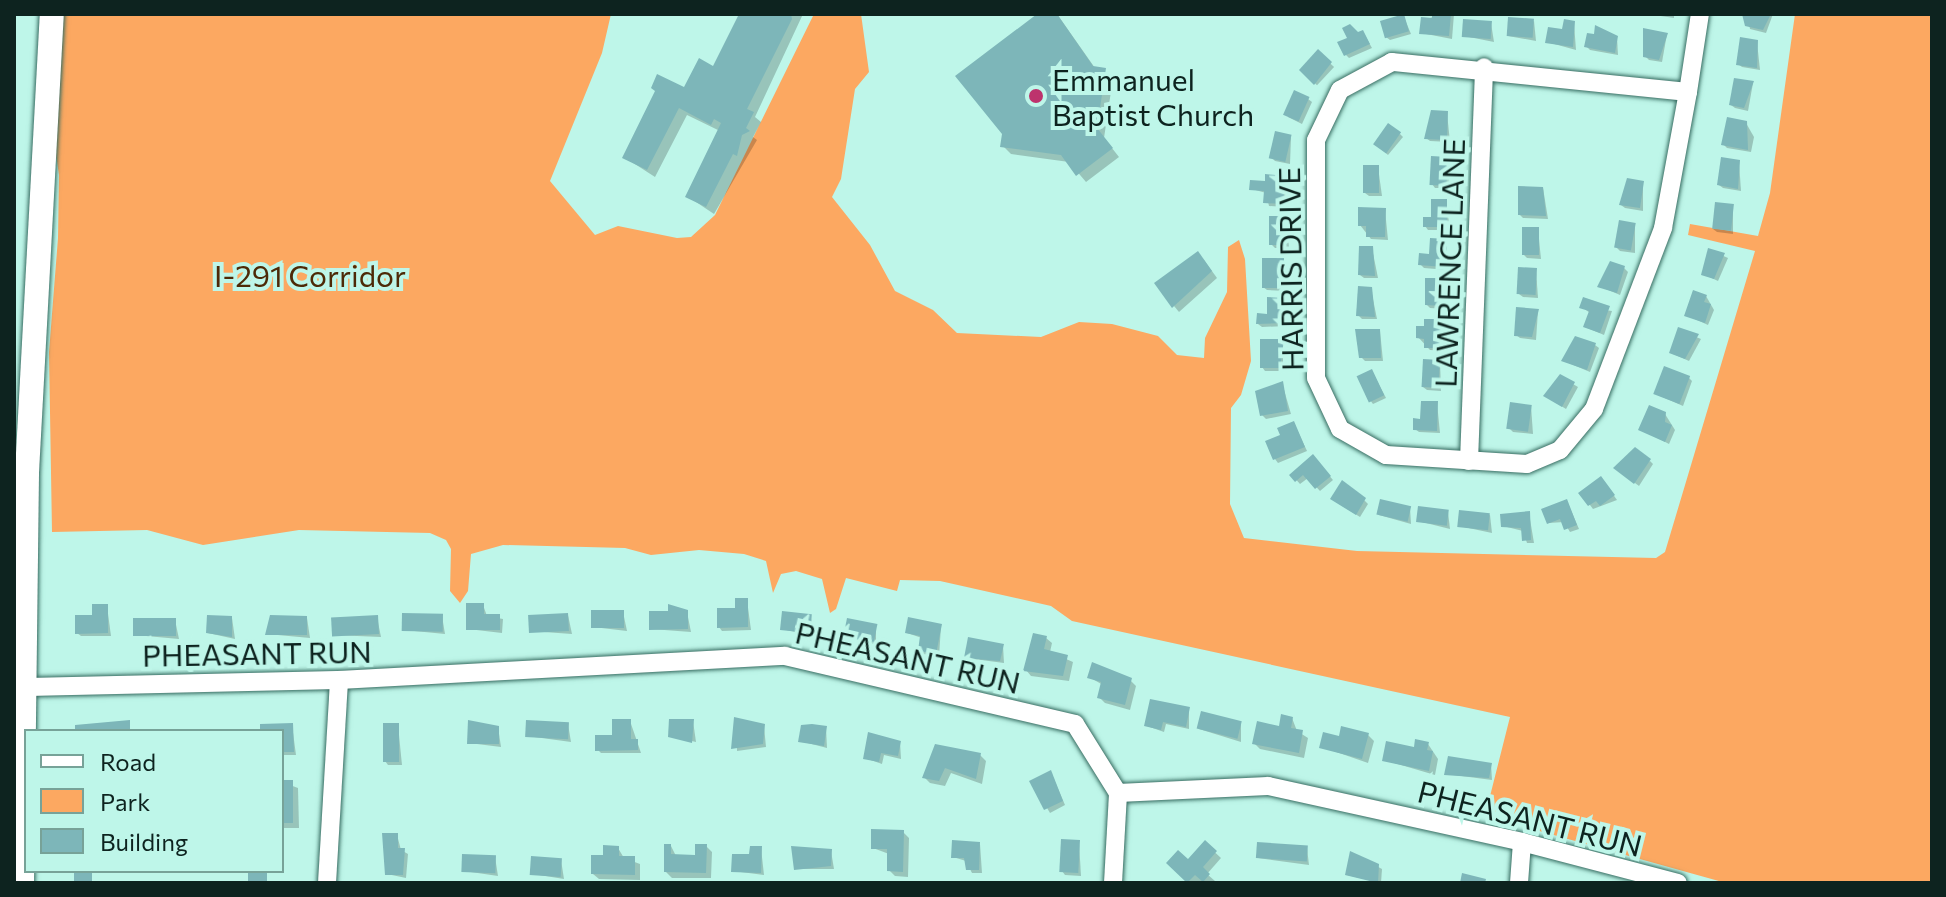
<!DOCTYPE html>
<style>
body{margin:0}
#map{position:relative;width:1946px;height:897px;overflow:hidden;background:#bef6e9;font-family:Commissioner,sans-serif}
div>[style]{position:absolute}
.green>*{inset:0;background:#fca861}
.shadow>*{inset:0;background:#0003;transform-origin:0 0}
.building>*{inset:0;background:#7db6b9;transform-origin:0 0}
.roads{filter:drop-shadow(0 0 2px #376c61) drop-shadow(0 0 2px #376c61)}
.street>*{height:18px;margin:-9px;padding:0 9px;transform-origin:9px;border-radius:9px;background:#fff}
.secondary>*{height:24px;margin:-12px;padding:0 12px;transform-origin:12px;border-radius:12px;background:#fff}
.dots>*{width:22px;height:22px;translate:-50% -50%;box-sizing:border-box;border:4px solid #bef6e9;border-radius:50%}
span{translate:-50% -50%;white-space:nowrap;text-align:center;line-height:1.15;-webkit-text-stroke:8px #bef6e9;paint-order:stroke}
.poi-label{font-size:30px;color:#0d231f}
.left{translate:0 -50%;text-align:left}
.street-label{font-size:30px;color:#0d231f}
.park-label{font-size:30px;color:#4d2907}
.frame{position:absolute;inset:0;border:16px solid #0d231f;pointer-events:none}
.legend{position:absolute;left:24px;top:729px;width:260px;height:144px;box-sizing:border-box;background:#bef6e9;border:2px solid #77a298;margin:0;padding:10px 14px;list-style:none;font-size:24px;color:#0d231f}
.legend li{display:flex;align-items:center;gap:16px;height:40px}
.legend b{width:40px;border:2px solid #77a298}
</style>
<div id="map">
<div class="green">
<i style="clip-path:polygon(61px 14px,611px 14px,602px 53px,550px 181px,595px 235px,618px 226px,677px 238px,691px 237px,715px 215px,814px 14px,861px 14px,869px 72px,855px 89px,841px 179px,832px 197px,870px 245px,895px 291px,933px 310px,957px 333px,1041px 337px,1079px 322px,1112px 324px,1158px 336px,1177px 355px,1204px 358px,1205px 338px,1227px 292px,1228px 247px,1239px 240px,1245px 259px,1251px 361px,1241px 395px,1231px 408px,1230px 504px,1244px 538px,1357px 551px,1656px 558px,1665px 552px,1755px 251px,1688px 235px,1690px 224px,1758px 236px,1770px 193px,1795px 14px,1932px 14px,1932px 883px,1726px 883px,1485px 816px,1510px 717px,1072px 621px,1051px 606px,940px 581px,900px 580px,897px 591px,846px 578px,836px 609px,830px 613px,822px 579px,796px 571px,781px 574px,773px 593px,766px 561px,744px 554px,699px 550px,651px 555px,625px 548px,503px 545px,471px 554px,468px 591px,460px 603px,450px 591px,451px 549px,446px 540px,430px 533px,299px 530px,203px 545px,147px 530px,52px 532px,49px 352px,58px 238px,59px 175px,54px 141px)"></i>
</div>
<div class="shadow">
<i style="clip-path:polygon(742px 14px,803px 14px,755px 117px,761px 122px,753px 137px,757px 140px,714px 214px,687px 196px,720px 131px,687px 115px,655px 177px,624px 157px,685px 90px,714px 69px)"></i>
<i style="clip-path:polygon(1041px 14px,1057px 14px,1095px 68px,1113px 78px,1104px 138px,1119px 157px,1086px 182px,1069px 162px,1011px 154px,1003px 146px)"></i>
<i style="clip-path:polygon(1434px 14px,1454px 14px,1452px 39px,1421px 33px)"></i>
<i style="clip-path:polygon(1674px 14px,1674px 18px,1654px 15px,1654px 14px)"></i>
<i style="clip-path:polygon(1747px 14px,1773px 14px,1766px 33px,1750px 29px)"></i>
<i style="clip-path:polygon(1403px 15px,1411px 34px,1390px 40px,1386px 37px)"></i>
<i style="clip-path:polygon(1534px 21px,1536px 41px,1508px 36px)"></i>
<i style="clip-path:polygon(1491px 23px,1494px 42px,1464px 36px)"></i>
<i style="clip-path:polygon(1574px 23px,1576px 50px,1547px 42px,1564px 31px)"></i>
<i style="clip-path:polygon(1363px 32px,1372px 48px,1349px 58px,1346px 55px)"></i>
<i style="clip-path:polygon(1667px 34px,1662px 62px,1649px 60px,1645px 56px)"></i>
<i style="clip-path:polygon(1595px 36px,1617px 38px,1618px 55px,1590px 50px,1586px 46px)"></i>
<i style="clip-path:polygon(1757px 42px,1760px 70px,1742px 67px,1738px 64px)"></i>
<i style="left:1318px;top:52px;width:22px;height:25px;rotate:43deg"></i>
<i style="clip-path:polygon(1753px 83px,1748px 111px,1735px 108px,1731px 105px)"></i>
<i style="clip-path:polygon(1308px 99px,1312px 102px,1302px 124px,1288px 117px)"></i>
<i style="clip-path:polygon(1447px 113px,1450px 142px,1430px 141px,1426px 138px)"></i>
<i style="clip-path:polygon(1746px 123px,1754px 137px,1751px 152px,1727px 148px,1723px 144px)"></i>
<i style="clip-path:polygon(1400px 134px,1403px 137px,1388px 155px,1374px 143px)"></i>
<i style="clip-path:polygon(1291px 137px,1290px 164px,1275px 161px,1271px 157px)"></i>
<i style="clip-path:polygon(1447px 159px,1450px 188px,1435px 188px,1432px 184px)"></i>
<i style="clip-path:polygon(1739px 162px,1741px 191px,1723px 188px,1719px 185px)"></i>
<i style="clip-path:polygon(1378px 167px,1382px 196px,1369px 196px,1365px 193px)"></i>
<i style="clip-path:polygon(1285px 178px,1286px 207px,1269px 206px,1266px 193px,1252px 189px)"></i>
<i style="clip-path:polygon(1643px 182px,1643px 211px,1625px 208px,1621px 205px)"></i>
<i style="clip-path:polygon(1543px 188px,1548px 219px,1523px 218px,1520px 215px)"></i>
<i style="clip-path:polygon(1446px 201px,1450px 230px,1428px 230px,1425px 226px)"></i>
<i style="clip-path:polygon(1733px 206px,1733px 234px,1717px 232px,1713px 229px)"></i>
<i style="clip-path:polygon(1385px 210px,1388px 240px,1371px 239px,1360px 225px)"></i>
<i style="clip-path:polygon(1286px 218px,1289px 248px,1275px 248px,1271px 244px)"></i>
<i style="clip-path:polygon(1635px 225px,1635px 253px,1620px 251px,1616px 247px)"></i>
<i style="clip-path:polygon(1538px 229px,1541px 259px,1527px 258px,1524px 255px)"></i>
<i style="clip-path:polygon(1446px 241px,1448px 270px,1424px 268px,1420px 264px)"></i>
<i style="clip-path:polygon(1372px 248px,1378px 278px,1364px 278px,1360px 275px)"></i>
<i style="clip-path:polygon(1710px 250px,1728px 258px,1718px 281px,1703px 274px)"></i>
<i style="clip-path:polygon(1204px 260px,1217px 278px,1179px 312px,1174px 306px)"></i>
<i style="clip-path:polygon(1283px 260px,1287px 291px,1267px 290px,1263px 287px)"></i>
<i style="clip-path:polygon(1624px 268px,1628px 272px,1620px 295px,1599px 286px)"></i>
<i style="clip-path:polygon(1536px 270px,1538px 298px,1523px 297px,1519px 294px)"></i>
<i style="clip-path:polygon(1439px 280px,1445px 309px,1430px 308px,1427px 305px)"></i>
<i style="clip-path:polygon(1371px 289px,1377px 319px,1362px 319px,1358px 315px)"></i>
<i style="clip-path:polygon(1706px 296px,1714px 310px,1708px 325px,1686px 315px)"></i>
<i style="clip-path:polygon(1281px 300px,1288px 326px,1262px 327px,1258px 324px)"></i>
<i style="clip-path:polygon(1582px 307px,1612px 311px,1604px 335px,1585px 327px,1590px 313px)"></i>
<i style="clip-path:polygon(1538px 311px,1536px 340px,1520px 338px,1516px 335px)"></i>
<i style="clip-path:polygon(1441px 321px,1444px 351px,1430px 350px,1418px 337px)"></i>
<i style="clip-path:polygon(1679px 330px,1701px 339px,1689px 361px,1671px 353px)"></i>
<i style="clip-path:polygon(1380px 331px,1383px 361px,1365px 361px,1361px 357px)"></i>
<i style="clip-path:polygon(1283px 341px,1283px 371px,1265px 371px,1262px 367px)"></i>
<i style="clip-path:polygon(1595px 345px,1599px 348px,1590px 372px,1564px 361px)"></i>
<i style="clip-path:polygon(1440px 362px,1441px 391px,1427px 390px,1423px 387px)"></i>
<i style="clip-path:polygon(1372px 371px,1386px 398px,1373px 404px,1370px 400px)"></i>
<i style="clip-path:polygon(1561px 377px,1578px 387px,1566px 409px,1545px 396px)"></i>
<i style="clip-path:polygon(1689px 378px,1692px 381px,1683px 406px,1658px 395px)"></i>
<i style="clip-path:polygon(1282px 383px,1291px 414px,1266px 419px,1262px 415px)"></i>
<i style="clip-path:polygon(1437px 403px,1440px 433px,1419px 432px,1415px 429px)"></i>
<i style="clip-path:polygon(1531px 406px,1533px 434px,1513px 432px,1510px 429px)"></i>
<i style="clip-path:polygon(1665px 414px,1675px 430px,1669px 444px,1640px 429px)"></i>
<i style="clip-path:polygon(1294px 423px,1307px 451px,1278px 463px,1275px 459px,1283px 436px)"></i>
<i style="clip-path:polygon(1313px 457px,1333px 480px,1320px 491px,1308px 478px,1300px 484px,1292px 475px)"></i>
<i style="clip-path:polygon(1650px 461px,1653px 464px,1639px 486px,1619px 471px)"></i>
<i style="clip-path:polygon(1605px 483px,1617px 500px,1593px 509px,1581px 493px)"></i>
<i style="clip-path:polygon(1364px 500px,1368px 504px,1360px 517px,1336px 502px)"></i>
<i style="clip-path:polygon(1567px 501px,1579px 529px,1570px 532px,1564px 522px,1549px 523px)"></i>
<i style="clip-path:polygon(1410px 508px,1411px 524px,1379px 515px)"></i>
<i style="clip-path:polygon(1448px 512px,1450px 529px,1418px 521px)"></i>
<i style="clip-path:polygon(1529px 513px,1534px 543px,1527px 543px,1523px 531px,1503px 526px)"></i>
<i style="clip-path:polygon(1490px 515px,1492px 533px,1459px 526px)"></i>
<i style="clip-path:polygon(747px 600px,751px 630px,722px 631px,719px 627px)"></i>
<i style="clip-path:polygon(483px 605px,487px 616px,503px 619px,502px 633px,468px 629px)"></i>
<i style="clip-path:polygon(107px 606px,111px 636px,81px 636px,77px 633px)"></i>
<i style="clip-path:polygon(623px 612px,627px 631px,593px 627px)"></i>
<i style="clip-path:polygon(687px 612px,691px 632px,651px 629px)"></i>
<i style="clip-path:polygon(568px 615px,572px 634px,530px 631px)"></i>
<i style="clip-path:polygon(442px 616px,445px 634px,404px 630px)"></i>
<i style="clip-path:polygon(811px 616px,813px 636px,782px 629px)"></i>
<i style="clip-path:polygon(377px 617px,381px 637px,333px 635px)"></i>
<i style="clip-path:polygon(232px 618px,235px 639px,208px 633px)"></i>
<i style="clip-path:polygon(307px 618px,310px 638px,267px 634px)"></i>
<i style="clip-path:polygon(175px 620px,179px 639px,135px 635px)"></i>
<i style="clip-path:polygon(876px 626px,876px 645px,845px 636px)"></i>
<i style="clip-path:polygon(941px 626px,939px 657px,923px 654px,922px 638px,907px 633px)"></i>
<i style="clip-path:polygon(1046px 638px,1052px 643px,1050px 652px,1073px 662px,1069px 681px,1031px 676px,1026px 670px)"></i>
<i style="clip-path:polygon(1003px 646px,1004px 663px,966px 658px)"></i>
<i style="clip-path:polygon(1089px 677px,1130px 680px,1136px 686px,1130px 710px,1105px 703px,1099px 697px,1103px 685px)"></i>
<i style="clip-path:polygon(1189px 709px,1189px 729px,1166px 724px,1164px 732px,1147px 726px)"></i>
<i style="clip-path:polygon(1292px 718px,1297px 731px,1308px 738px,1304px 758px,1260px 749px,1254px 743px)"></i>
<i style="clip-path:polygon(736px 719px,764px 726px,766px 747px,737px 751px)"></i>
<i style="clip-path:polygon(630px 721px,641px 753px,601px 753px,598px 750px)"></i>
<i style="clip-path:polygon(693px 721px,696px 742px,670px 736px)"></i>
<i style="clip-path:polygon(1241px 723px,1241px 742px,1199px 729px)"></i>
<i style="clip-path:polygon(568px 724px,571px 742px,527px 736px)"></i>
<i style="clip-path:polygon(292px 725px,296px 755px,282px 755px,282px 731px,262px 731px)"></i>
<i style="clip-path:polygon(398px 725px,402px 765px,388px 765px,385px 761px)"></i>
<i style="clip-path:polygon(498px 727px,501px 747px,469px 743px)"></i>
<i style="clip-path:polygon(826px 728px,827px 748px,800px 741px)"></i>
<i style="clip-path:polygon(1368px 735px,1374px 741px,1368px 763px,1322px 747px)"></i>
<i style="clip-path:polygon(900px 742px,901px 759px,884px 755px,882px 764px,865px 758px)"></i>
<i style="clip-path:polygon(1428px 744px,1438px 759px,1435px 775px,1384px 760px)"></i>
<i style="clip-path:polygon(936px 746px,980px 755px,986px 761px,982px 784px,951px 773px,945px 786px,930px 783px,925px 778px)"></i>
<i style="clip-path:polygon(1491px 764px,1492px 780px,1446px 774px)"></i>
<i style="clip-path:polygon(1051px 772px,1065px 805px,1050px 813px,1032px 782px)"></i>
<i style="clip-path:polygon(282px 782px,298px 788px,299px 828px,282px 828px)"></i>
<i style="clip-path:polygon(903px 832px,909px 838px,908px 877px,895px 876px,889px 870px,889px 854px,873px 848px)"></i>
<i style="clip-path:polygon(397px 835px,401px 850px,408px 854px,406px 878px,387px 874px)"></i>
<i style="clip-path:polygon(1079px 842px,1081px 876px,1065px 875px,1062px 871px)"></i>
<i style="clip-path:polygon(1205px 843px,1221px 858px,1207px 874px,1215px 881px,1190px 883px,1168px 863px,1188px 862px)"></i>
<i style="clip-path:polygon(980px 844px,982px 873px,972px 873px,966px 861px,953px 857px)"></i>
<i style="clip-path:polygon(671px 846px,676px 856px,697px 857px,706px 846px,712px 852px,711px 878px,672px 878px,666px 872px)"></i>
<i style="clip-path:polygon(618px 848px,624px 858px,640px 864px,640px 880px,599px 879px,593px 874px)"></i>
<i style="clip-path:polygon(761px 848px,764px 875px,733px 871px,751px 857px)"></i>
<i style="clip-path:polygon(1307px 848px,1309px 865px,1258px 858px)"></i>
<i style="clip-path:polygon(831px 851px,834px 869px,796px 869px)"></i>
<i style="clip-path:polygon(1352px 853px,1382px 869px,1381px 883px,1347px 875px)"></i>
<i style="clip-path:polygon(495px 857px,498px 876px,464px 871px)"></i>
<i style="clip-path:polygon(561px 860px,564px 879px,533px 874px)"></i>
</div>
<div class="building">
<i style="clip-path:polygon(739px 14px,791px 14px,792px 19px,747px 109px,754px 112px,746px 128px,750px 131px,742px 135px,737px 156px,733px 154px,706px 207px,685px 197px,721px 123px,714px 119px,711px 125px,679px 108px,647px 170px,622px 158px,655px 91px,651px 88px,657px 74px,684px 87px,699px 58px,713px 66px)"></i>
<i style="clip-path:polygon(1037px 14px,1057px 14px,1093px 66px,1106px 68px,1097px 128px,1113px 148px,1076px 176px,1061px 155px,1000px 147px,1002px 134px,955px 76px)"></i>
<i style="left:1404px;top:14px;width:18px;height:25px;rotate:74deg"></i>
<i style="clip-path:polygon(1432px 14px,1451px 14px,1449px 36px,1419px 34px,1421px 17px,1432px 18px)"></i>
<i style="clip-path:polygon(1742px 14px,1771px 14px,1763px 30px,1745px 26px)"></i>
<i style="left:1508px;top:17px;width:26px;height:19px;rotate:4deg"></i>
<i style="left:1463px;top:19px;width:29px;height:18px;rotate:4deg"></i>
<i style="clip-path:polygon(1564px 19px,1575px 21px,1573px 47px,1545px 43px,1548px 27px,1562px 29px)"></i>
<i style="clip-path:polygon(1350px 24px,1358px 32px,1363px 30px,1370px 44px,1344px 56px,1337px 42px,1347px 38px,1342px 28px)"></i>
<i style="clip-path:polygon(1595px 25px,1618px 36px,1615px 53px,1584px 47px,1587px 33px,1594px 34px)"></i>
<i style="clip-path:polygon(1643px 28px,1668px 33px,1659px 60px,1643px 57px)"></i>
<i style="clip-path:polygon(1740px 37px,1758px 40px,1757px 68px,1736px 65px)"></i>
<i style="clip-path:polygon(1318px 49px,1332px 62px,1314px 85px,1299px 70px)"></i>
<i style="clip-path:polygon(1734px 78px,1754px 81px,1744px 108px,1729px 105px)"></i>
<i style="left:1294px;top:90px;width:17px;height:27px;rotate:24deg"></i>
<i style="clip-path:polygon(1431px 110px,1448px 111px,1447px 140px,1424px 139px)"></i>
<i style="clip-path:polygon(1727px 117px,1747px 121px,1748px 150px,1721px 145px)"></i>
<i style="left:1388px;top:123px;width:16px;height:26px;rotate:35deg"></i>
<i style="left:1275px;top:131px;width:17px;height:28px;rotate:13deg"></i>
<i style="left:1431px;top:156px;width:17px;height:29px;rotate:3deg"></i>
<i style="clip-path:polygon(1721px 157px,1740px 160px,1738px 189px,1717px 185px)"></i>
<i style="left:1363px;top:165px;width:16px;height:28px"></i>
<i style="clip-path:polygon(1265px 174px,1286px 176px,1283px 204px,1263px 203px,1264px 191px,1249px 190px,1250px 180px,1265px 181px)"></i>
<i style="clip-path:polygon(1627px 178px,1644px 181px,1640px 208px,1619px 205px)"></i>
<i style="clip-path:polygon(1518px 186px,1543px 187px,1546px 216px,1518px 215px)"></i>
<i style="clip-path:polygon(1431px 199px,1447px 199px,1447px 227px,1423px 227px,1423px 217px,1431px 217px)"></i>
<i style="left:1715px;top:202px;width:19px;height:27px;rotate:6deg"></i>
<i style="clip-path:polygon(1358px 207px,1386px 208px,1385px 237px,1366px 237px,1366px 226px,1358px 226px)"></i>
<i style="left:1269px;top:216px;width:18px;height:29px"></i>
<i style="left:1619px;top:220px;width:17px;height:28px;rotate:10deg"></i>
<i style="left:1522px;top:227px;width:17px;height:28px"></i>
<i style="clip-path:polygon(1430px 238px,1447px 239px,1445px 267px,1418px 265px,1419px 253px,1429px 254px)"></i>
<i style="clip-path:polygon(1359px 246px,1373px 246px,1375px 276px,1358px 275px)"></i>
<i style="clip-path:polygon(1708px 248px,1725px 253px,1714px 279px,1701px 275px)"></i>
<i style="clip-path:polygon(1198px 251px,1212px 271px,1172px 308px,1154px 283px)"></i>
<i style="left:1262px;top:258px;width:22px;height:30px"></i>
<i style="clip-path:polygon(1610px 261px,1625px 266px,1617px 293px,1597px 287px)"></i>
<i style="left:1518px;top:267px;width:19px;height:27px;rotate:3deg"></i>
<i style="clip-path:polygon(1425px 278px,1440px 278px,1443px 306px,1425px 305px)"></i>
<i style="clip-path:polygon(1358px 286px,1372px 287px,1375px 317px,1356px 316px)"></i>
<i style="clip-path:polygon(1693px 290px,1707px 295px,1704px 302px,1711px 304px,1705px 323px,1684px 316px)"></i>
<i style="clip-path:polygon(1267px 297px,1282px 298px,1285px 323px,1256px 324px,1257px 313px,1267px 314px)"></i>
<i style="clip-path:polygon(1583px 297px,1610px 306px,1600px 333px,1583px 327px,1589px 311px,1579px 308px)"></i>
<i style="clip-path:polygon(1516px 307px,1539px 309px,1532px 337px,1514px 336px)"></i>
<i style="clip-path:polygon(1424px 319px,1442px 319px,1441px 348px,1424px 348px,1424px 339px,1416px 338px,1416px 326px,1424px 326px)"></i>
<i style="clip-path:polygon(1678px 327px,1699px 334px,1685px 359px,1669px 353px)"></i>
<i style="clip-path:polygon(1355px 329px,1380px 329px,1381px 358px,1359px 358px)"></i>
<i style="clip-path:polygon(1575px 336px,1596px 343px,1587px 370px,1561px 361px)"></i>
<i style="clip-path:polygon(1260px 339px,1284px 339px,1280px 368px,1260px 368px)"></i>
<i style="left:1423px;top:359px;width:17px;height:28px;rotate:3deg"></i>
<i style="left:1664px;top:366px;width:28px;height:30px;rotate:21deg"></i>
<i style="left:1372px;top:369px;width:29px;height:17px;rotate:65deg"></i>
<i style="clip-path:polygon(1560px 374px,1575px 382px,1562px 407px,1543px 396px)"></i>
<i style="clip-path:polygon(1283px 381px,1288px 411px,1260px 416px,1255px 391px)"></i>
<i style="clip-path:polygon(1421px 401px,1438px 401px,1437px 431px,1413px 430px,1413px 418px,1420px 419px)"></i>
<i style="left:1510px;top:402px;width:22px;height:27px;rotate:8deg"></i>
<i style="clip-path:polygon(1649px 405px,1666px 412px,1665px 422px,1672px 425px,1665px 442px,1638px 430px)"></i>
<i style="clip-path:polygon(1294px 421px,1305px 447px,1273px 460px,1265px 441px,1280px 435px,1277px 428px)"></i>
<i style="clip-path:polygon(1635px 447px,1651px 459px,1634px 484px,1613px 468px)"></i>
<i style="clip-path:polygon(1313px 454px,1331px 476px,1315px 489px,1303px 475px,1295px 482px,1289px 475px)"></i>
<i style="clip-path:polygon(1601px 476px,1615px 495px,1600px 506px,1596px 501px,1588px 506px,1578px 493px)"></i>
<i style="clip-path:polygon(1342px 480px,1366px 498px,1356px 515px,1330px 499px)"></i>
<i style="left:1380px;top:499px;width:32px;height:16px;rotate:13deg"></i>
<i style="clip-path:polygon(1567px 499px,1577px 525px,1564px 530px,1560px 519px,1547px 524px,1541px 509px)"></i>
<i style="left:1418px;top:506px;width:31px;height:16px;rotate:7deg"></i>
<i style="left:1459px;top:510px;width:31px;height:17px;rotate:6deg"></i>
<i style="clip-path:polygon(1530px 511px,1531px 540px,1522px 541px,1521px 528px,1501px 527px,1500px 514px)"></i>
<i style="clip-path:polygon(735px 598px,748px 598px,748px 627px,717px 628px,717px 608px,735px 608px)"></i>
<i style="clip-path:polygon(466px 603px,484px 603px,484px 614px,500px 614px,500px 630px,466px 630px)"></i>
<i style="clip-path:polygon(92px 604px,108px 604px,108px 633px,75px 634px,75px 615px,92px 615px)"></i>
<i style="clip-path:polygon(668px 604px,688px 610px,688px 629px,649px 630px,649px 611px,668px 611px)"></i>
<i style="left:591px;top:610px;width:33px;height:18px"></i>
<i style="left:782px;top:611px;width:30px;height:19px;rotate:6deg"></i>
<i style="left:402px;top:613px;width:41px;height:18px;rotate:1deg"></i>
<i style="left:568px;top:613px;width:18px;height:40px;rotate:87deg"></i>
<i style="clip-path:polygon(207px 615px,232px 616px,232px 637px,206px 633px)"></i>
<i style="clip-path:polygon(270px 615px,307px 616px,307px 635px,265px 635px)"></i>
<i style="left:378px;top:615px;width:19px;height:47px;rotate:87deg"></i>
<i style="clip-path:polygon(908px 617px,942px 624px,936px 654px,918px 651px,920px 636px,905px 633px)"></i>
<i style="left:133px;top:618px;width:43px;height:18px"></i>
<i style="left:847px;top:618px;width:31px;height:19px;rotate:11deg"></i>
<i style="clip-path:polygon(1033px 633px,1047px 636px,1044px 649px,1068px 655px,1063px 676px,1023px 671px)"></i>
<i style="clip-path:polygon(968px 637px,1004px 644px,1000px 661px,964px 658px)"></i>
<i style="clip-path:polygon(1092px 662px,1132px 678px,1125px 705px,1097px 698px,1101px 682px,1087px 678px)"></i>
<i style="clip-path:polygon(1150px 699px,1190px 707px,1186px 727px,1163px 722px,1161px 730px,1144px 726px)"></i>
<i style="left:1201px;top:711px;width:42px;height:18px;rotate:14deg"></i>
<i style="clip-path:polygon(1281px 714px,1293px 717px,1291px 728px,1303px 730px,1299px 753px,1252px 744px,1257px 721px,1279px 726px)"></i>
<i style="clip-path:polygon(734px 717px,765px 724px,763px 744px,731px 749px)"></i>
<i style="clip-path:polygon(612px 719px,631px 719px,631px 739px,638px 739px,638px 750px,595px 751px,595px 735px,612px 735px)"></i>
<i style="clip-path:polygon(669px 719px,694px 719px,692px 743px,668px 737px)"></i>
<i style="clip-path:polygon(130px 720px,130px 731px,75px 731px,75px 725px)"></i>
<i style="clip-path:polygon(468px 720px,499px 726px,499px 744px,467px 744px)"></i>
<i style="left:526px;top:720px;width:43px;height:17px;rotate:3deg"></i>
<i style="clip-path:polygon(293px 723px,294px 752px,282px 752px,282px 731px,260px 731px,260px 724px)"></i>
<i style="left:383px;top:723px;width:16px;height:39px"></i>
<i style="clip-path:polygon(812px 724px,827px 726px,824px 746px,798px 742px,801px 725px)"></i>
<i style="clip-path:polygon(1341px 726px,1369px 733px,1362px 759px,1319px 748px,1323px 732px,1339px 736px)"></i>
<i style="clip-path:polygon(868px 732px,901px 741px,898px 756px,881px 753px,879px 762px,863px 759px)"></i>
<i style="clip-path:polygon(1415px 739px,1429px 742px,1427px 750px,1433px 751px,1429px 771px,1382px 761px,1386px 741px,1414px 747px)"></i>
<i style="clip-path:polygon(935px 744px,981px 753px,976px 779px,945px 768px,939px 781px,922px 778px)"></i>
<i style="clip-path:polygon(1448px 756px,1492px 763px,1489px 778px,1444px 775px)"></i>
<i style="clip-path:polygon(1051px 770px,1063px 801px,1044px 810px,1029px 781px)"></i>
<i style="left:282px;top:780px;width:11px;height:43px"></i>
<i style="clip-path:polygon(871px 829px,904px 830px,903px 872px,887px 871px,887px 849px,871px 849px)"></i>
<i style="clip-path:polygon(382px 833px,398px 833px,398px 848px,405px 848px,403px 875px,385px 875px)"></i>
<i style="left:1061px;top:839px;width:19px;height:33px;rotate:3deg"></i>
<i style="clip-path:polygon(952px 840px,980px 842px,979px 870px,966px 870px,964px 858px,951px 858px)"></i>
<i style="clip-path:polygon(1205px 840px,1217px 851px,1203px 867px,1210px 874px,1203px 882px,1195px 875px,1187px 883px,1166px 863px,1178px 850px,1188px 859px)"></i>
<i style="left:1257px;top:842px;width:51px;height:16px;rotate:4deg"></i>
<i style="clip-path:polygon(664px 844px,671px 844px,671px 854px,695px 855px,695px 844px,707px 844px,706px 873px,664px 872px)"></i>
<i style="clip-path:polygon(603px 845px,619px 846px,619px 856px,635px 856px,635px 875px,591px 874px,591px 855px,603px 855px)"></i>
<i style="clip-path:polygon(750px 846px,762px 846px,761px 873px,731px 872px,732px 854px,749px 854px)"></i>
<i style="clip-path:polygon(791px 846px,832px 849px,831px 866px,794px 870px)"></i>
<i style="clip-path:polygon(1350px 851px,1379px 864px,1378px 883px,1345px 875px)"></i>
<i style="left:462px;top:854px;width:34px;height:18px;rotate:2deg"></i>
<i style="left:531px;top:856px;width:31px;height:19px;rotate:4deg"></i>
<i style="left:74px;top:871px;width:18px;height:12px"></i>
<i style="left:248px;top:871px;width:19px;height:12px"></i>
<i style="clip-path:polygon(1462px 873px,1486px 879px,1485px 883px,1460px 883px)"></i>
</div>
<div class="roads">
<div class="street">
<i style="left:1688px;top:92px;width:298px;rotate:-174.2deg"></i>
<i style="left:1392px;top:62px;width:59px;rotate:151.7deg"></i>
<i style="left:1340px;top:90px;width:55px;rotate:115.6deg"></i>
<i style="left:1316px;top:140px;width:238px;rotate:90deg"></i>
<i style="left:1316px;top:378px;width:56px;rotate:64.8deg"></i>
<i style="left:1340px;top:429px;width:53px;rotate:29.5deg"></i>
<i style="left:1386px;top:455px;width:141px;rotate:3.7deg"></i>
<i style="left:1527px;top:464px;width:36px;rotate:-23deg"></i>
<i style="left:1560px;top:450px;width:53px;rotate:-50.3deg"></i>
<i style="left:1594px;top:409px;width:194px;rotate:-69.1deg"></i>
<i style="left:1663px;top:228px;width:138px;rotate:-79.6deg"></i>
<i style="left:1688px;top:92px;width:79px;rotate:-81.3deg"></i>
<i style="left:1469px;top:461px;width:394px;rotate:-87.8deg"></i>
<i style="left:26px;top:687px;width:313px;rotate:-1.3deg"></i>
<i style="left:339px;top:680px;width:447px;rotate:-3.1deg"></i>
<i style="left:785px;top:656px;width:298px;rotate:13.2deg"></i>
<i style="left:1075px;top:724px;width:81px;rotate:58.1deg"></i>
<i style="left:1118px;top:793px;width:150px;rotate:-2.7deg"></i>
<i style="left:1268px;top:786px;width:260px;rotate:12.4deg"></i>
<i style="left:1522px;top:842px;width:161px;rotate:14.7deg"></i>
<i style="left:327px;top:883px;width:203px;rotate:-86.6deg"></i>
<i style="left:1113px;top:883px;width:90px;rotate:-86.8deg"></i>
<i style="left:1519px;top:883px;width:41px;rotate:-85.8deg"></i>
</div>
<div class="secondary">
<i style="left:22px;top:883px;width:411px;rotate:-89.3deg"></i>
<i style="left:27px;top:472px;width:459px;rotate:-86.9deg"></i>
</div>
</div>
<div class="dots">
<i style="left:1036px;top:96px;background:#bd336d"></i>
</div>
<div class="poi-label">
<span class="left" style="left:1052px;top:96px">Emmanuel<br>Baptist Church</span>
</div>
<div class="street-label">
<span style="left:1449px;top:263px;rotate:-88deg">LAWRENCE LANE</span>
<span style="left:1290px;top:269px;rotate:-91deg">HARRIS DRIVE</span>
<span style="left:257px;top:653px;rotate:-1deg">PHEASANT RUN</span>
<span style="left:908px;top:657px;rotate:13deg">PHEASANT RUN</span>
<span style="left:1530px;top:818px;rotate:14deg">PHEASANT RUN</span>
</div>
<div class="park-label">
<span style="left:310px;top:275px">I-291 Corridor</span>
</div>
<div class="frame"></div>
<ul class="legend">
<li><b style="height:10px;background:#fff"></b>Road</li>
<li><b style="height:22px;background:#fca861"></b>Park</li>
<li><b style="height:22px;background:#7db6b9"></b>Building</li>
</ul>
</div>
